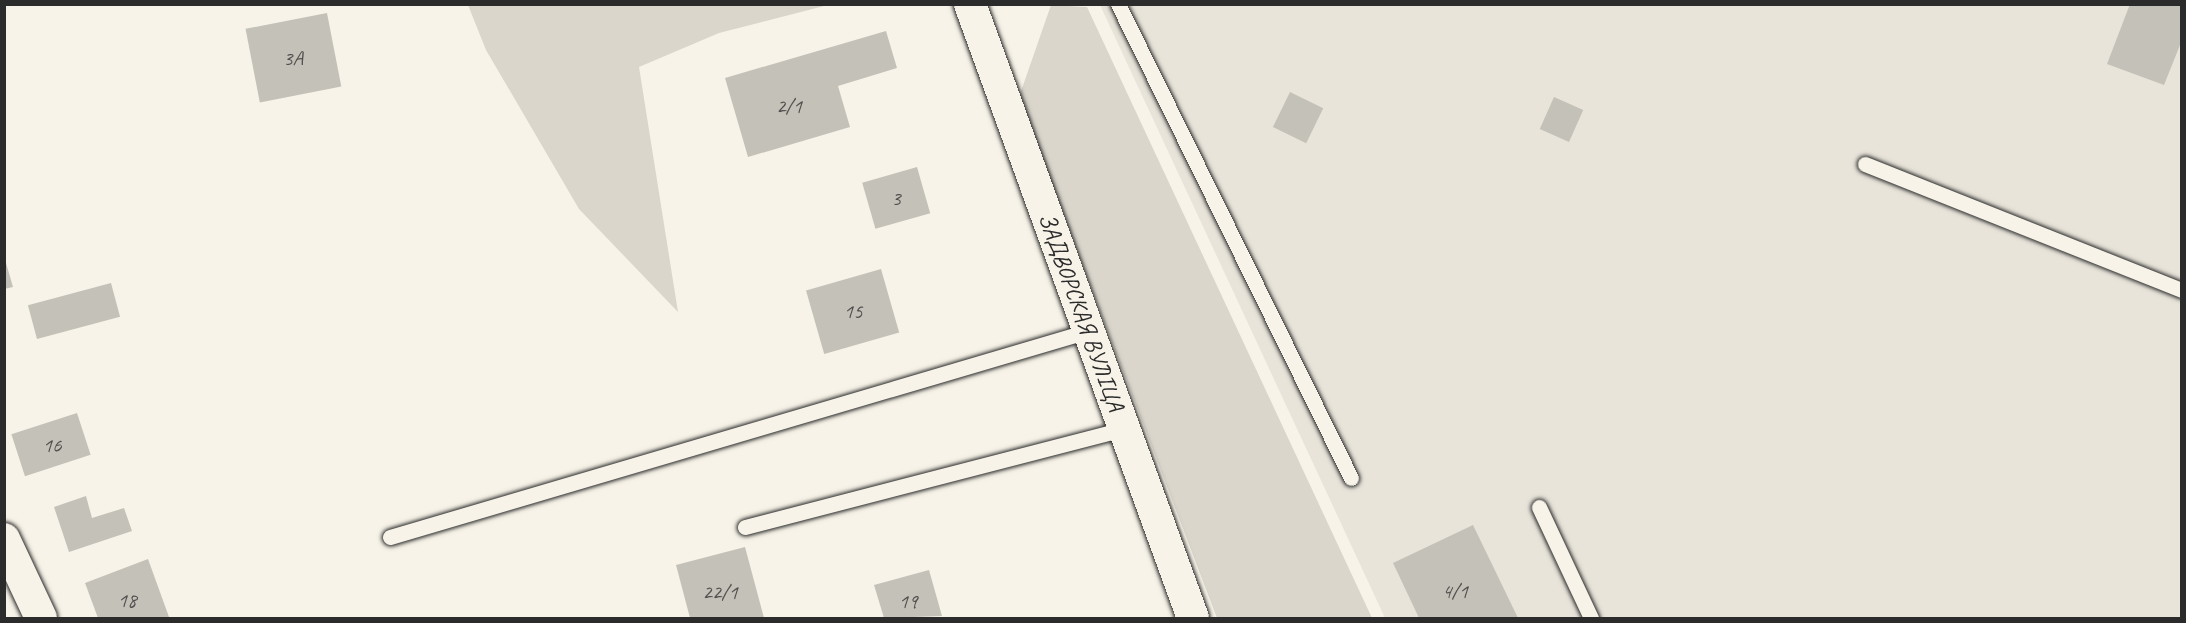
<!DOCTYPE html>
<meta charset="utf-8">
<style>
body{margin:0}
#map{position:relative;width:2186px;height:623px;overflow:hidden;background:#f7f3e8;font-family:Caveat,sans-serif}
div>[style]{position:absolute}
.built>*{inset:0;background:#e8e4da}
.green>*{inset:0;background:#dad6cc}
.building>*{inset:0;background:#c4c1b9;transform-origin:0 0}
.roads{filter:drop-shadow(0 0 2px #2b2b2b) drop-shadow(0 0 2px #2b2b2b)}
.lane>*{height:15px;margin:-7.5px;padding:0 7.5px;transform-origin:7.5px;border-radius:7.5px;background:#f7f3e8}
.street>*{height:32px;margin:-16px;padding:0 16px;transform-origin:16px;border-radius:16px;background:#f7f3e8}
span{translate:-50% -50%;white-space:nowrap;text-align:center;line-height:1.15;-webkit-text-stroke:6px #f7f3e8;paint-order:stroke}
.number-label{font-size:21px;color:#51504e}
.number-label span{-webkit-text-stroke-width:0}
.street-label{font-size:24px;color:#2b2b2b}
.frame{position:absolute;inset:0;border:6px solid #2b2b2b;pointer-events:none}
</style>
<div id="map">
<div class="built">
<i style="clip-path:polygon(1100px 5px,2181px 5px,2181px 618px,1385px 618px)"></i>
</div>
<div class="green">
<i style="clip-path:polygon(468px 5px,828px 5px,719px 33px,639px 67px,678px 312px,579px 209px,486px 50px)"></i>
<i style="clip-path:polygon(1051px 5px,1087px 7px,1372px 618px,1217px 618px,1019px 97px)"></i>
</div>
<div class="building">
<i style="clip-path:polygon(2130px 4px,2182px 4px,2182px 40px,2164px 85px,2107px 64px)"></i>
<i style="left:327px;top:13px;width:75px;height:83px;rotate:79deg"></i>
<i style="clip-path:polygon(886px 31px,897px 68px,838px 86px,850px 127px,748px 157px,725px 78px)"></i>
<i style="left:1290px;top:92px;width:37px;height:39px;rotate:26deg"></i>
<i style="left:1554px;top:97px;width:32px;height:35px;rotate:24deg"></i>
<i style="left:917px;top:167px;width:48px;height:57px;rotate:74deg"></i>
<i style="clip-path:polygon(4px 256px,13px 287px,4px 289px)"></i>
<i style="left:881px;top:269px;width:66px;height:78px;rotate:74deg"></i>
<i style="left:111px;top:283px;width:35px;height:86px;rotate:75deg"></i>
<i style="left:77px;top:413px;width:44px;height:69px;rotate:72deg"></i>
<i style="clip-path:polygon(86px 496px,92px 518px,124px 508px,132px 531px,69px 552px,54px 507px)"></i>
<i style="clip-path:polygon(1473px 525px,1518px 618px,1419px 618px,1393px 563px)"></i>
<i style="clip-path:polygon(745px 547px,764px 618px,690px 618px,676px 565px)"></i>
<i style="clip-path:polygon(148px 559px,169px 617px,98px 618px,85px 583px)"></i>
<i style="clip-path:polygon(929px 570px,942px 616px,884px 618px,874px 585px)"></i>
</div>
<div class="roads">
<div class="lane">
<i style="left:1118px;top:4px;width:528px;rotate:63.82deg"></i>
<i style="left:1865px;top:164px;width:341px;rotate:21.7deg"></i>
<i style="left:1539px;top:507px;width:123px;rotate:64.9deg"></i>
<i style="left:745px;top:527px;width:391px;rotate:-14.5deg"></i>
<i style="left:390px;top:537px;width:728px;rotate:-16.44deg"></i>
</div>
<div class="street">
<i style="left:970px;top:4px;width:653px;rotate:70.04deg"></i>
<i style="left:4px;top:539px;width:87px;rotate:64.9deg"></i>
</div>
</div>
<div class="number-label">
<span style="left:293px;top:58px">3А</span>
<span style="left:789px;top:106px">2/1</span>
<span style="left:896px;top:198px">3</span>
<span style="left:853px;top:311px">15</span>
<span style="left:52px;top:445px">16</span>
<span style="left:1455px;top:591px">4/1</span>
<span style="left:720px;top:592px">22/1</span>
<span style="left:127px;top:600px">18</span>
<span style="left:908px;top:601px">19</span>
</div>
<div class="street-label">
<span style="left:1081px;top:312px;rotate:70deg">ЗАДВОРСКАЯ ВУЛІЦА</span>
</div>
<div class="frame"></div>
</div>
